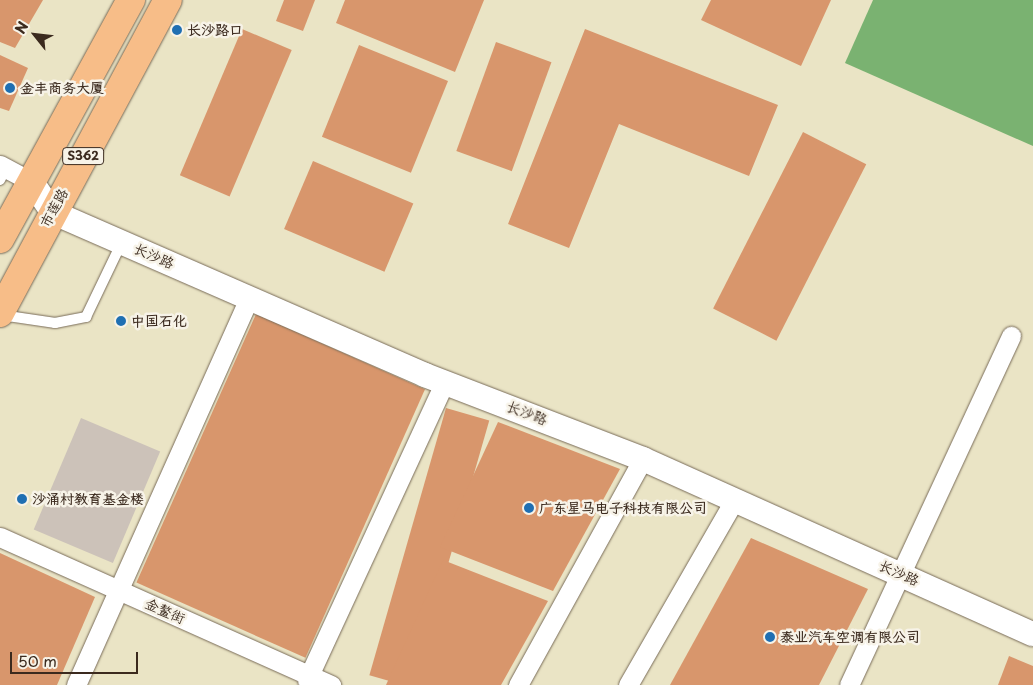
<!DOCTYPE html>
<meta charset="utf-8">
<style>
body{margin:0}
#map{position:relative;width:1033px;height:685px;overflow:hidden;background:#eae4c5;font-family:"Playpen Sans","LXGW WenKai TC",sans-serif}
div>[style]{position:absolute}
.industrial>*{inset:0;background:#ccc2b9;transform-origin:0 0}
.forest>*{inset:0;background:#7ab271}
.building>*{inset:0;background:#d8966c;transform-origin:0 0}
.roads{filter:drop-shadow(0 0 1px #786b58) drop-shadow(0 0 1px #786b58)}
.service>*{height:10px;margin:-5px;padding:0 5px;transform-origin:5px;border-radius:5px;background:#fff}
.minor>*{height:19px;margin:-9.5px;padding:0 9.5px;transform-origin:9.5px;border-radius:9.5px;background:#fff}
.tertiary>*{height:24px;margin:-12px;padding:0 12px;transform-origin:12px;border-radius:12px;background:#fff}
.primary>*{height:28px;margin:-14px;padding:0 14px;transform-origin:14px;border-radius:14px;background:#f7bd88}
.dots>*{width:14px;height:14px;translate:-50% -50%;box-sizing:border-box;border:2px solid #f7f3e8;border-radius:50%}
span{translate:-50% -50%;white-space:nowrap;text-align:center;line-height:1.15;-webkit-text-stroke:5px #f7f3e8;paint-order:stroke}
.shield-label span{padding:1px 4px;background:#f7f3e8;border:1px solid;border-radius:4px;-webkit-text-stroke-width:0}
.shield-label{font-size:12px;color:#3b2a1e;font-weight:700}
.poi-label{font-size:14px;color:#3b2a1e;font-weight:700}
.left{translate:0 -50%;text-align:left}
.street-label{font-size:14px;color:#3b2a1e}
.north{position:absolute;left:10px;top:10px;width:50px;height:50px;-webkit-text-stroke:4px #f7f3e8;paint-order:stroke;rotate:299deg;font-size:14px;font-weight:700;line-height:20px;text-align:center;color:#3b2a1e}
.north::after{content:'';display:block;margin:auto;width:18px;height:22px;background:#3b2a1e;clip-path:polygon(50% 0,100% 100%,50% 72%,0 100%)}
.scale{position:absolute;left:10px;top:652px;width:128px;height:22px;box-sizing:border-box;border:2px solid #3b2a1e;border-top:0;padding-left:6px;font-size:15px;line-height:18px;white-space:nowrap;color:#3b2a1e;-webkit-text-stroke:4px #f7f3e8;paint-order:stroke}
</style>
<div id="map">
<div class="industrial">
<i style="left:81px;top:418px;width:86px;height:121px;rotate:23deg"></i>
</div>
<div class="forest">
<i style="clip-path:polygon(873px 0,1033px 0,1033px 146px,845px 63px)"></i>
</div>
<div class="building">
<i style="clip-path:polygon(0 0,43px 0,15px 48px,0 42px)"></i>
<i style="clip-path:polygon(284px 0,315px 0,303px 31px,276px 21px)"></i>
<i style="clip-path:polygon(345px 0,484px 0,455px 72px,336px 23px)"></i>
<i style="clip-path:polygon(711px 0,831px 0,801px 66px,701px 20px)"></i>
<i style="left:242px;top:29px;width:54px;height:159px;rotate:23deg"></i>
<i style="clip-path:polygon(585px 29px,778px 105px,749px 176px,619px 124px,569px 248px,508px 224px)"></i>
<i style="left:496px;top:42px;width:59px;height:116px;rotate:20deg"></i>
<i style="left:359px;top:45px;width:96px;height:99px;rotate:22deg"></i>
<i style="clip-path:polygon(0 55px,28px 68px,9px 111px,0 108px)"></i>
<i style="left:803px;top:132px;width:71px;height:198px;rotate:27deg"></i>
<i style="left:313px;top:161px;width:109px;height:74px;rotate:23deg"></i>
<i style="left:256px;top:314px;width:185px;height:294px;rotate:24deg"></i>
<i style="left:446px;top:408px;width:45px;height:278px;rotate:16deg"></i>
<i style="clip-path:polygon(498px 422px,620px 469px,553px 591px,440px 547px)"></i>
<i style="clip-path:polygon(751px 538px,868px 589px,819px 685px,670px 685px)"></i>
<i style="clip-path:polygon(0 553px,95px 597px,57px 685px,0 685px)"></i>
<i style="clip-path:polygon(443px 560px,548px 601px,501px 685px,386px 685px)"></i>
<i style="clip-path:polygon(1009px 656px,1033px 666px,1033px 685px,998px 685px)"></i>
</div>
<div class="roads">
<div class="service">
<i style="left:0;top:180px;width:13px;rotate:-63deg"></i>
<i style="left:1px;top:315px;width:55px;rotate:8.4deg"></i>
<i style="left:55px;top:323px;width:32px;rotate:-11deg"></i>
<i style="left:86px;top:317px;width:83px;rotate:-64.4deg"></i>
</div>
<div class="minor">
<i style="left:0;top:165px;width:36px;rotate:28deg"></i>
<i style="left:0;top:537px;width:363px;rotate:24.1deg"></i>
<i style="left:307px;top:680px;width:329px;rotate:-65.2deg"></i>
<i style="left:76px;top:685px;width:424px;rotate:-65.9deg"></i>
<i style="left:518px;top:685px;width:258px;rotate:-61.1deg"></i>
<i style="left:628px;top:685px;width:212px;rotate:-60.1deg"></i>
<i style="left:849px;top:685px;width:385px;rotate:-65.1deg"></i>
</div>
<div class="tertiary">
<i style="left:32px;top:182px;width:36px;rotate:56deg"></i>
<i style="left:52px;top:212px;width:407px;rotate:23.6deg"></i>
<i style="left:425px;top:375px;width:234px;rotate:21.1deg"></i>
<i style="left:643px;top:459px;width:427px;rotate:24.2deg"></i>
</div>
<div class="primary">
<i style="left:0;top:239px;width:273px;rotate:-61.3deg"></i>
<i style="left:0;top:313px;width:355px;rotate:-61.8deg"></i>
</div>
</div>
<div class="dots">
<i style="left:177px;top:30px;background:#1f6fb2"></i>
<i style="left:10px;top:88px;background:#1f6fb2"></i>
<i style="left:121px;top:321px;background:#1f6fb2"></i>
<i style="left:22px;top:499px;background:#1f6fb2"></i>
<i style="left:529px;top:508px;background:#1f6fb2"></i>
<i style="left:770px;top:637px;background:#1f6fb2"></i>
</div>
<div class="shield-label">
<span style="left:83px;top:156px">S362</span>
</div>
<div class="poi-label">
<span class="left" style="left:187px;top:30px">长沙路口</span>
<span class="left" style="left:20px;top:88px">金丰商务大厦</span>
<span class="left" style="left:131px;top:321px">中国石化</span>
<span class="left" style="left:32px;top:499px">沙涌村教育基金楼</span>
<span class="left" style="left:539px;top:508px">广东星马电子科技有限公司</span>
<span class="left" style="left:780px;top:637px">泰业汽车空调有限公司</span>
</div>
<div class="street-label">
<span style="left:54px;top:208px;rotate:-62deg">市莲路</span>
<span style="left:154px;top:256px;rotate:24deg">长沙路</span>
<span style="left:527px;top:413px;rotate:21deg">长沙路</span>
<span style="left:899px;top:573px;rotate:24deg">长沙路</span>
<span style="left:165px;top:611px;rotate:24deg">金鳌街</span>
</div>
<div class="north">N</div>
<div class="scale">50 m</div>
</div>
